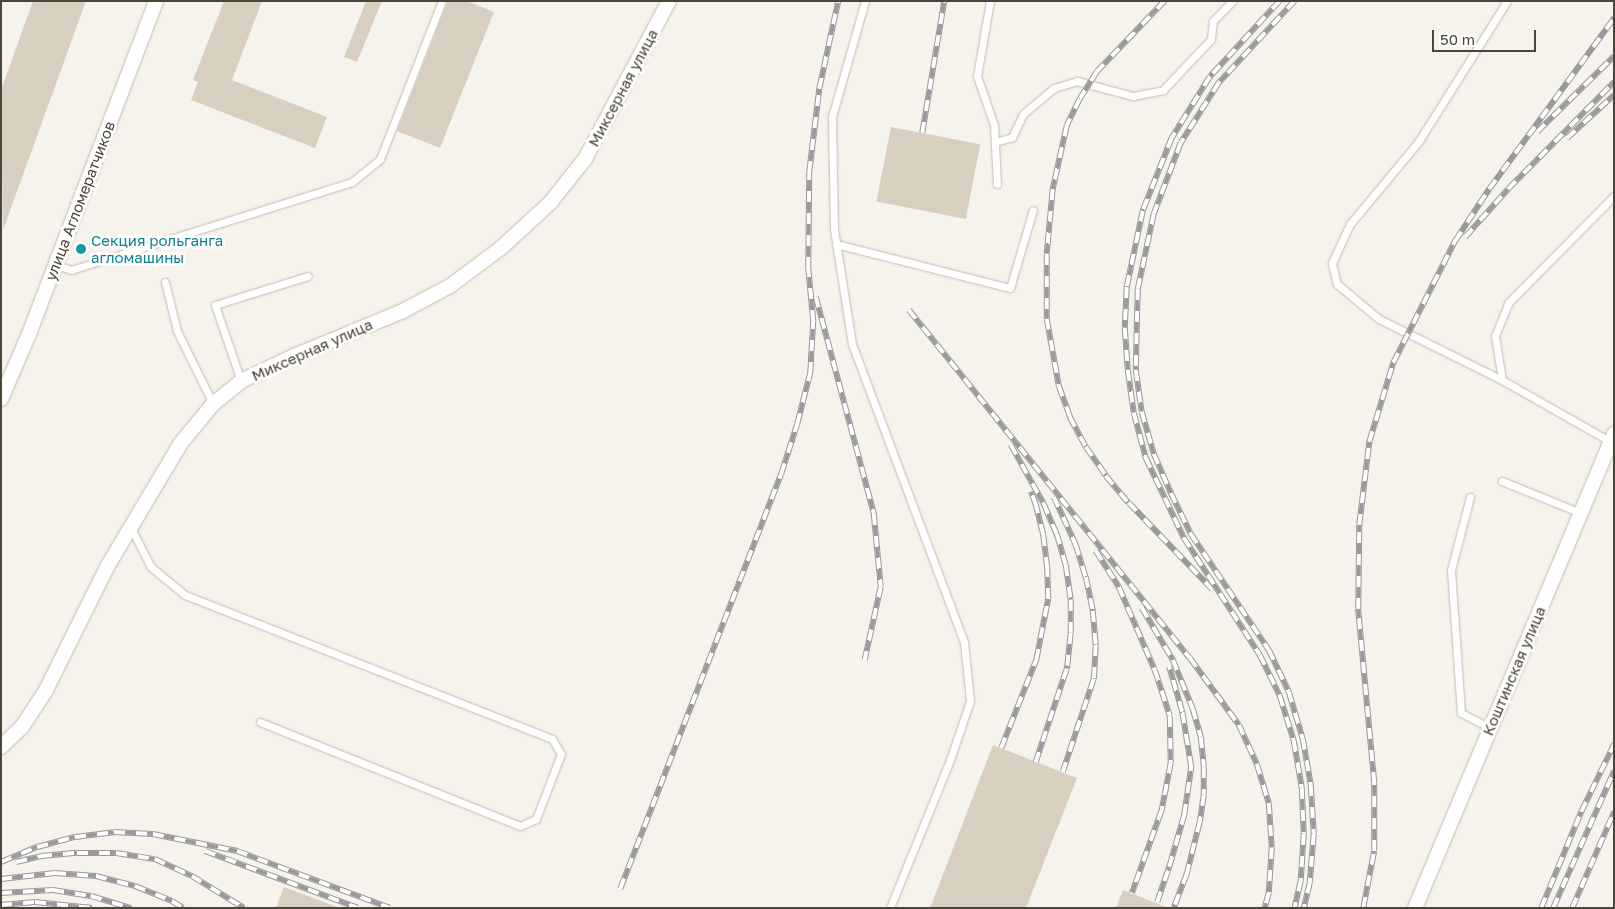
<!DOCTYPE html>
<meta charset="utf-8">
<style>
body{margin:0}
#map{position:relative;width:1615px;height:909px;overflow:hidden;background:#f6f3ec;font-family:"Golos Text",sans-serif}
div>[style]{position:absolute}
.building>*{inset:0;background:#d8cfc1;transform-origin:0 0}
.roads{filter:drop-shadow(0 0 1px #c2bbae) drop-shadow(0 0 1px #c2bbae)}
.service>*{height:7px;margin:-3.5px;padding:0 3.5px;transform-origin:3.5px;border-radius:3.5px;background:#fff}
.minor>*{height:14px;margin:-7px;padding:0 7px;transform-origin:7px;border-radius:7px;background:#fff}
.rail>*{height:5.5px;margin-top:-2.75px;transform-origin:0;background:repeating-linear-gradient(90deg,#fff 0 11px,#9a9a9a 0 22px);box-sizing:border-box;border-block:1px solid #9a9a9a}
.dots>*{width:14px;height:14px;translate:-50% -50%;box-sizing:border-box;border:2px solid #fff;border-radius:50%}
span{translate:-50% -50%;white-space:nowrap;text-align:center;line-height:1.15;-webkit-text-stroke:5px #fff;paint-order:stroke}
.street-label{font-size:15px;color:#4b4439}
.culture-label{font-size:15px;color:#0d838f}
.left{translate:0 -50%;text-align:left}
.frame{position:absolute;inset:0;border:2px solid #4b4439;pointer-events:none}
.scale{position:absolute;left:1432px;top:30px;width:104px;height:22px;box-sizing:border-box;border:2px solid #4b4439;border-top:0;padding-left:6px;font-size:15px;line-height:18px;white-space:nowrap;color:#4b4439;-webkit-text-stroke:4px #fff;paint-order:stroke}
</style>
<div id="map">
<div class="building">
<i style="clip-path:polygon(33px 1px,86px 1px,3px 230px,1px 90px)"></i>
<i style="clip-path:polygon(224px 1px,262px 1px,232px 80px,327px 117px,315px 148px,191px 100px,198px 82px,193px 80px)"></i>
<i style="clip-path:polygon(366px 1px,382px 1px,357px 62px,344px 57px)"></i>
<i style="clip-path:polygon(448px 1px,467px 1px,494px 12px,440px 148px,397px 131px)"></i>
<i style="left:891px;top:127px;width:91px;height:76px;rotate:11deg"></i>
<i style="clip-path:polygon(993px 745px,1077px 778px,1026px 908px,930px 908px)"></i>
<i style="clip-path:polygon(284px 887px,337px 907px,337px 908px,276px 908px)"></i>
<i style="clip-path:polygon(1123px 890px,1166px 907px,1166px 908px,1116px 908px)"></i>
</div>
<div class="roads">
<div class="service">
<i style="left:865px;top:1px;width:121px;rotate:105.9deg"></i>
<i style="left:832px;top:117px;width:112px;rotate:89deg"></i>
<i style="left:834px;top:229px;width:116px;rotate:81.1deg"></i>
<i style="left:852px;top:344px;width:318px;rotate:69.4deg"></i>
<i style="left:964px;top:642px;width:59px;rotate:84.2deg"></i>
<i style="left:970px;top:701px;width:62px;rotate:108.7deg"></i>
<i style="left:950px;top:760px;width:160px;rotate:112.1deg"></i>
<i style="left:990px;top:1px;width:76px;rotate:99.8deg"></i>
<i style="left:977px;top:76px;width:52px;rotate:70.9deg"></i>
<i style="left:994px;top:125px;width:59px;rotate:87.1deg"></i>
<i style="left:1507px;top:1px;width:165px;rotate:122.2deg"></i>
<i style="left:1419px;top:141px;width:108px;rotate:129.7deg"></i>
<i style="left:1350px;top:224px;width:43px;rotate:114.8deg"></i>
<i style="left:1332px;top:263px;width:22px;rotate:77deg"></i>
<i style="left:1337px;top:284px;width:55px;rotate:39.8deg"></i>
<i style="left:1379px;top:319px;width:137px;rotate:26.4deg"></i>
<i style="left:1502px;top:380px;width:125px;rotate:29.6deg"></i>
<i style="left:995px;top:142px;width:18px;rotate:-16deg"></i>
<i style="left:1012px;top:137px;width:25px;rotate:-64deg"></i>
<i style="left:1023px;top:114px;width:40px;rotate:-40deg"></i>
<i style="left:1054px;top:88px;width:24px;rotate:-17deg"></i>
<i style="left:1077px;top:81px;width:58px;rotate:15deg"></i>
<i style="left:1133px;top:96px;width:31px;rotate:-11deg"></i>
<i style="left:1163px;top:90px;width:70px;rotate:-46.7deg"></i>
<i style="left:1211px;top:39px;width:18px;rotate:-84deg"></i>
<i style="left:1213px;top:21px;width:28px;rotate:-46deg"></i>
<i style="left:836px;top:244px;width:179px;rotate:14.2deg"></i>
<i style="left:1010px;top:288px;width:81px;rotate:-73.6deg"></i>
<i style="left:55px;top:265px;width:17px;rotate:17deg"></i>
<i style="left:71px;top:270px;width:294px;rotate:-17.4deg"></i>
<i style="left:352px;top:182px;width:36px;rotate:-39deg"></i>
<i style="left:380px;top:159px;width:170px;rotate:-68.6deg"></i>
<i style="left:165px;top:282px;width:50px;rotate:76.2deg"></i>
<i style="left:177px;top:331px;width:81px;rotate:63.7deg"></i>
<i style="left:1502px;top:380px;width:45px;rotate:-99deg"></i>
<i style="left:1495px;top:336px;width:35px;rotate:-68deg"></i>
<i style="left:1508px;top:303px;width:151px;rotate:-45.3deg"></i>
<i style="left:241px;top:381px;width:80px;rotate:-108.9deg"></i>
<i style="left:215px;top:305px;width:97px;rotate:-17.3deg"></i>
<i style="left:1502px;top:481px;width:85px;rotate:22.1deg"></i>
<i style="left:1470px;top:497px;width:75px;rotate:104.6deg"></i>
<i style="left:1451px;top:570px;width:143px;rotate:86deg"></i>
<i style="left:1461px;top:713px;width:34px;rotate:27deg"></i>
<i style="left:131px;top:528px;width:44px;rotate:62.9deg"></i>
<i style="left:151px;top:567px;width:44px;rotate:39.5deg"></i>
<i style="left:185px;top:595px;width:394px;rotate:21.4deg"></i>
<i style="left:552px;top:739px;width:17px;rotate:59deg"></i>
<i style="left:561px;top:754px;width:70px;rotate:111deg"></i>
<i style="left:536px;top:819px;width:17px;rotate:156deg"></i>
<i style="left:520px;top:826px;width:280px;rotate:-158.2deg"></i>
</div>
<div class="minor">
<i style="left:1px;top:399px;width:71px;rotate:-66.7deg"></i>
<i style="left:29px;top:334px;width:356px;rotate:-69.1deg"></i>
<i style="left:1px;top:747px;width:29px;rotate:-44deg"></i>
<i style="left:22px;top:727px;width:44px;rotate:-57deg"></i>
<i style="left:46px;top:690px;width:137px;rotate:-63.6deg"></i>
<i style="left:107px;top:567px;width:144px;rotate:-59.2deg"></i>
<i style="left:181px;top:443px;width:50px;rotate:-50.6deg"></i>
<i style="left:213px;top:404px;width:36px;rotate:-39deg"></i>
<i style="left:241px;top:381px;width:59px;rotate:-25.3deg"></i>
<i style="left:294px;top:356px;width:116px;rotate:-22.4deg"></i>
<i style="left:401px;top:312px;width:55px;rotate:-28deg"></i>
<i style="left:450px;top:286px;width:64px;rotate:-36.7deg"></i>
<i style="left:501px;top:248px;width:67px;rotate:-42.6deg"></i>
<i style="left:550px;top:203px;width:56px;rotate:-51.5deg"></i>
<i style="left:585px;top:159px;width:179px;rotate:-62deg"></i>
<i style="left:1415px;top:908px;width:514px;rotate:-67.23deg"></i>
</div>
</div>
<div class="rail">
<i style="left:1165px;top:1px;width:98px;rotate:133.8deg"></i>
<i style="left:1097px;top:72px;width:32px;rotate:122deg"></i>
<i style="left:1080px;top:99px;width:30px;rotate:116deg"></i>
<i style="left:1067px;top:126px;width:65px;rotate:102.5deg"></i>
<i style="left:1053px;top:189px;width:65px;rotate:95.3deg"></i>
<i style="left:1047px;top:254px;width:65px;rotate:90deg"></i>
<i style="left:1047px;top:319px;width:68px;rotate:79.8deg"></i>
<i style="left:1059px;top:386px;width:33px;rotate:70deg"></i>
<i style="left:1070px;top:417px;width:34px;rotate:62deg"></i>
<i style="left:1086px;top:447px;width:35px;rotate:55deg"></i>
<i style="left:1106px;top:476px;width:35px;rotate:50deg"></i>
<i style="left:1129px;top:503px;width:120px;rotate:46deg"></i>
<i style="left:1280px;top:1px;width:103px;rotate:132.6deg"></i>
<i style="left:1210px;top:77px;width:72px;rotate:121.9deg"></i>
<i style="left:1172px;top:138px;width:79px;rotate:111.7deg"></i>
<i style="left:1143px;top:211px;width:78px;rotate:101.9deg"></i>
<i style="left:1127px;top:287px;width:41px;rotate:92.8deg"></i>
<i style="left:1125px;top:328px;width:42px;rotate:85.9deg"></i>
<i style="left:1128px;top:370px;width:43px;rotate:82.1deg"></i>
<i style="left:1134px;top:413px;width:47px;rotate:75.1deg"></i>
<i style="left:1146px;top:458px;width:89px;rotate:64.6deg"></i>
<i style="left:1184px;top:538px;width:140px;rotate:57deg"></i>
<i style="left:1260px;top:655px;width:46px;rotate:64deg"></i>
<i style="left:1280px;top:696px;width:47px;rotate:72.7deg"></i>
<i style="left:1294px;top:741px;width:48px;rotate:80.3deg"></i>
<i style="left:1302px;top:788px;width:46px;rotate:87.5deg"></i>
<i style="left:1304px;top:834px;width:47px;rotate:93.7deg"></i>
<i style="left:1301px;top:881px;width:28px;rotate:103deg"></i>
<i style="left:1295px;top:1px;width:112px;rotate:132.8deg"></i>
<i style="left:1219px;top:83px;width:71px;rotate:122.3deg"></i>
<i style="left:1181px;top:143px;width:76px;rotate:110.8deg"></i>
<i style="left:1154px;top:214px;width:77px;rotate:102deg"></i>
<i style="left:1138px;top:289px;width:81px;rotate:91.4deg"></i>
<i style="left:1136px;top:370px;width:42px;rotate:81.9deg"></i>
<i style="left:1142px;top:412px;width:44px;rotate:74.1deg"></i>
<i style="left:1154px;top:454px;width:43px;rotate:66.4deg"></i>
<i style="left:1171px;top:493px;width:46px;rotate:64deg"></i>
<i style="left:1191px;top:534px;width:140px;rotate:56.1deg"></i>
<i style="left:1269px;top:650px;width:47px;rotate:64.5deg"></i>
<i style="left:1289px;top:692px;width:49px;rotate:73.4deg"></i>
<i style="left:1303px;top:739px;width:47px;rotate:80.1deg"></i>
<i style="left:1311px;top:785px;width:49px;rotate:86.5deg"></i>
<i style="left:1314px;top:834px;width:49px;rotate:94.7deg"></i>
<i style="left:1310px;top:883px;width:26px;rotate:103deg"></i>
<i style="left:1537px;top:132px;width:108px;rotate:-44.6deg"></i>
<i style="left:922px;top:133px;width:134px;rotate:-80.5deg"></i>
<i style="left:1567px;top:138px;width:64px;rotate:-42.5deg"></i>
<i style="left:1465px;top:237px;width:64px;rotate:-48.1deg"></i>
<i style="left:1508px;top:189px;width:151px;rotate:-45.3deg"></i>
<i style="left:816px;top:297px;width:225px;rotate:75deg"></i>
<i style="left:874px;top:514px;width:73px;rotate:84.5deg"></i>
<i style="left:881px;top:587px;width:75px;rotate:102.4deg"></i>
<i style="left:909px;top:310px;width:447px;rotate:51.1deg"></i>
<i style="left:1190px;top:658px;width:83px;rotate:53.8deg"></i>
<i style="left:1239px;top:725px;width:43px;rotate:65.2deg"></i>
<i style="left:1257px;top:764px;width:41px;rotate:72.9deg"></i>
<i style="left:1269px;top:803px;width:45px;rotate:86.2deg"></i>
<i style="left:1272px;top:848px;width:45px;rotate:93.8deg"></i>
<i style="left:1269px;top:893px;width:16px;rotate:105deg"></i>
<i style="left:1011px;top:445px;width:68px;rotate:60.8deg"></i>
<i style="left:1044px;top:504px;width:33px;rotate:67deg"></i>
<i style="left:1057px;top:534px;width:32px;rotate:74deg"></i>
<i style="left:1066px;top:565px;width:35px;rotate:82deg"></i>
<i style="left:1071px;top:600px;width:33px;rotate:90deg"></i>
<i style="left:1071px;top:633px;width:36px;rotate:96deg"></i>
<i style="left:1067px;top:669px;width:98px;rotate:108.4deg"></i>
<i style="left:1054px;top:497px;width:53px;rotate:65.4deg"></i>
<i style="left:1076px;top:545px;width:34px;rotate:73deg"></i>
<i style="left:1086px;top:577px;width:35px;rotate:78deg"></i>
<i style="left:1093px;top:611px;width:34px;rotate:85deg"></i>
<i style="left:1096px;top:645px;width:34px;rotate:93deg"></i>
<i style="left:1094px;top:679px;width:98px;rotate:108.4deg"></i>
<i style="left:1096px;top:551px;width:43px;rotate:57.4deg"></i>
<i style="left:1119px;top:587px;width:90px;rotate:66.6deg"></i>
<i style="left:1155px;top:670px;width:48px;rotate:71.9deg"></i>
<i style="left:1170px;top:716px;width:47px;rotate:88.8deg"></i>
<i style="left:1171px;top:763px;width:48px;rotate:100.8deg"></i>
<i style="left:1162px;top:810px;width:89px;rotate:109.7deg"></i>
<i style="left:1142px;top:608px;width:61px;rotate:59.2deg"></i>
<i style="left:1173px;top:660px;width:53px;rotate:67.8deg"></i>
<i style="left:1193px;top:709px;width:29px;rotate:74deg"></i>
<i style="left:1201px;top:737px;width:30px;rotate:84deg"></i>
<i style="left:1204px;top:767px;width:28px;rotate:90deg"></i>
<i style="left:1204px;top:795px;width:27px;rotate:98deg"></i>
<i style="left:1200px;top:822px;width:54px;rotate:104deg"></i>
<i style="left:1187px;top:874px;width:36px;rotate:111deg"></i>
<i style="left:1001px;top:748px;width:95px;rotate:-68.3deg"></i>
<i style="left:1036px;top:660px;width:62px;rotate:-78.9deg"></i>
<i style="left:1048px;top:599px;width:31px;rotate:-92deg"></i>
<i style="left:1047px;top:568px;width:33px;rotate:-97deg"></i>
<i style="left:1043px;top:535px;width:30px;rotate:-104deg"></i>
<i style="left:1036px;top:506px;width:15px;rotate:-110deg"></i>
<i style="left:205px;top:851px;width:163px;rotate:20.4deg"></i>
<i style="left:1px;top:862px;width:39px;rotate:-23deg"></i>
<i style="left:37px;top:847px;width:39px;rotate:-15deg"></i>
<i style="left:75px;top:837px;width:39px;rotate:-7deg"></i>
<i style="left:114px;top:832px;width:39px;rotate:3deg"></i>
<i style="left:153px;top:834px;width:86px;rotate:11.4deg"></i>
<i style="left:237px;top:851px;width:163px;rotate:20.4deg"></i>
<i style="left:16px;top:862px;width:26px;rotate:-13deg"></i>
<i style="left:41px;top:856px;width:36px;rotate:-5deg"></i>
<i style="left:77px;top:853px;width:39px"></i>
<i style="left:116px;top:853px;width:39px;rotate:9deg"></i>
<i style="left:155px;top:859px;width:41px;rotate:24.7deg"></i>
<i style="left:192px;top:876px;width:61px;rotate:31.6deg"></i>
<i style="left:1px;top:879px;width:54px;rotate:-6.3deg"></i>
<i style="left:55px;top:873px;width:41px;rotate:4.2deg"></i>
<i style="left:96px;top:876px;width:40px;rotate:14.4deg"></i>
<i style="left:135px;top:886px;width:40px;rotate:22deg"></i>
<i style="left:172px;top:901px;width:13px;rotate:32deg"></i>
<i style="left:620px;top:889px;width:445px;rotate:-68.8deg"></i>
<i style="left:781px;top:474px;width:52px;rotate:-72.3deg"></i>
<i style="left:797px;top:424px;width:53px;rotate:-75.7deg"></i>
<i style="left:810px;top:373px;width:52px;rotate:-86.7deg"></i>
<i style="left:813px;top:321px;width:53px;rotate:-95.4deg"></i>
<i style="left:808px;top:268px;width:96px;rotate:-89.4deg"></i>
<i style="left:809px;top:172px;width:84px;rotate:-83.1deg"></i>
<i style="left:819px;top:89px;width:90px;rotate:-77.8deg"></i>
<i style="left:1px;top:893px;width:52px;rotate:-3.3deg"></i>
<i style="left:53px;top:890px;width:38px;rotate:9deg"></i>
<i style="left:91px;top:896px;width:42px;rotate:16.7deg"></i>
<i style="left:1157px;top:902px;width:37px;rotate:-71deg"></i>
<i style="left:1169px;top:867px;width:54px;rotate:-73.9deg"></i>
<i style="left:1184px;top:815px;width:49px;rotate:-81.7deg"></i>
<i style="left:1191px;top:767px;width:56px;rotate:-99.3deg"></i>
<i style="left:1182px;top:712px;width:47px;rotate:-106.1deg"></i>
<i style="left:1px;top:905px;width:34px;rotate:-5deg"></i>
<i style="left:35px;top:902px;width:57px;rotate:6deg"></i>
<i style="left:1363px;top:908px;width:58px;rotate:-79.1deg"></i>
<i style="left:1374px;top:851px;width:68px;rotate:-90deg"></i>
<i style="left:1374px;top:783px;width:175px;rotate:-95.3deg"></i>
<i style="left:1358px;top:609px;width:84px;rotate:-89.3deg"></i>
<i style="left:1359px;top:525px;width:84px;rotate:-83.1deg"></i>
<i style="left:1369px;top:442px;width:83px;rotate:-73.1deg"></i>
<i style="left:1393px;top:363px;width:137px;rotate:-63.1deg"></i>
<i style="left:1455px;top:241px;width:62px;rotate:-56.8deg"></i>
<i style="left:1489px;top:189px;width:212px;rotate:-53.8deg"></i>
<i style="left:1541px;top:908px;width:104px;rotate:-67.4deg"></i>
<i style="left:1581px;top:812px;width:76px;rotate:-64.1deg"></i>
<i style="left:1553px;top:908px;width:150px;rotate:-66deg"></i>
<i style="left:1572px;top:908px;width:105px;rotate:-66.4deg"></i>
</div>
<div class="dots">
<i style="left:81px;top:249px;background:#0f9aa8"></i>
</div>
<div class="street-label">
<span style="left:623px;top:88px;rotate:-62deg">Миксерная улица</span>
<span style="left:80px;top:201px;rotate:-69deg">улица Агломератчиков</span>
<span style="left:312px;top:350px;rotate:-24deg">Миксерная улица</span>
<span style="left:1514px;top:671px;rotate:-67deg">Коштинская улица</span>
</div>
<div class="culture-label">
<span class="left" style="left:91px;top:249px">Секция рольганга<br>агломашины</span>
</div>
<div class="frame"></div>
<div class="scale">50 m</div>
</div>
